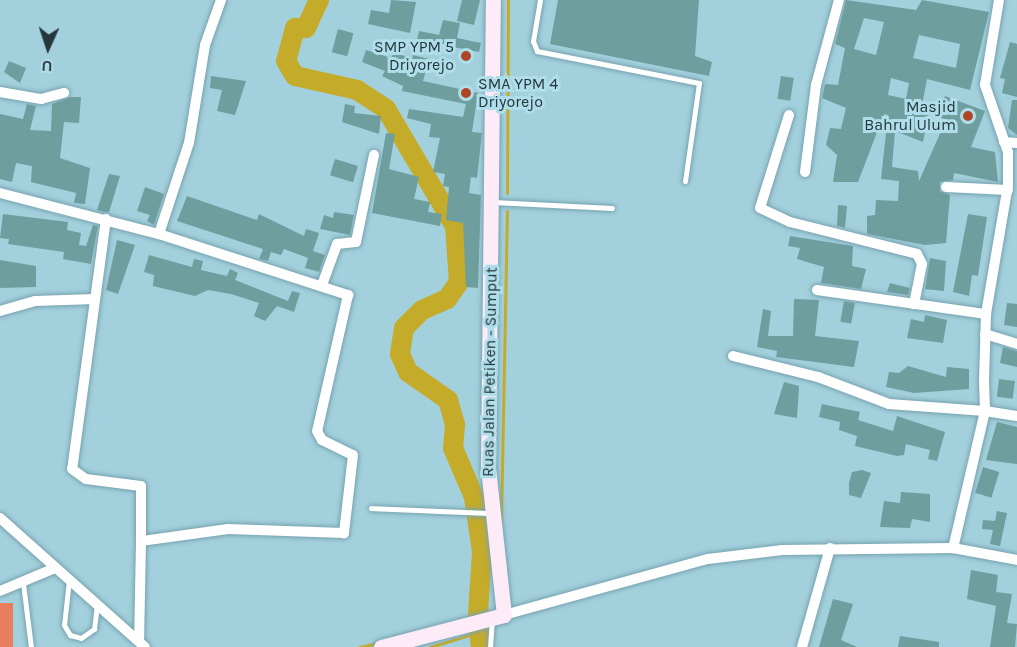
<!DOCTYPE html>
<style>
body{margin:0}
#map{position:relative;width:1017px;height:647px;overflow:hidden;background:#a3d0dd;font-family:Karla,sans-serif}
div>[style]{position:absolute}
.green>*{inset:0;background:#e87e5f;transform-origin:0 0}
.stream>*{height:3px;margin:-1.5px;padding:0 1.5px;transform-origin:1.5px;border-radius:1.5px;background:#c5ab2a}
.river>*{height:20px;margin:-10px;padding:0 10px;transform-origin:10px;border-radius:10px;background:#c5ab2a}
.building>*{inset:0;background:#6e9e9e;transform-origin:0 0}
.roads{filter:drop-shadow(0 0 2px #77a3af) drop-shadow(0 0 2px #77a3af)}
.lane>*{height:5px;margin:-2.5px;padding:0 2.5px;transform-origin:2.5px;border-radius:2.5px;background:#fff}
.street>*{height:10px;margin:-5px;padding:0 5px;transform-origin:5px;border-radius:5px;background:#fff}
.secondary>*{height:15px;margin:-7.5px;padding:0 7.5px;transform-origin:7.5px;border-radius:7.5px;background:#feebf8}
.dots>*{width:16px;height:16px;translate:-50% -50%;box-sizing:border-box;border:3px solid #b0ddea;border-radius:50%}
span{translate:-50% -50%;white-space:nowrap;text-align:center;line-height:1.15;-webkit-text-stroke:6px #b0ddea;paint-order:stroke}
.poi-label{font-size:16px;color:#24373c}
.right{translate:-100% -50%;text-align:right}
.left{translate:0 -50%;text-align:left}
.street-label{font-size:16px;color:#24373c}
.north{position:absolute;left:18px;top:18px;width:60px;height:60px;-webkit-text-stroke:4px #b0ddea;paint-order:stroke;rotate:183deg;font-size:16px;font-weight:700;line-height:24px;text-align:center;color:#24373c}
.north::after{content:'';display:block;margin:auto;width:21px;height:27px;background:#24373c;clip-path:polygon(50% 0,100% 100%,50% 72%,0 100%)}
</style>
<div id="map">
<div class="green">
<i style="left:13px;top:603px;width:44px;height:13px;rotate:90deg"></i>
</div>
<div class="stream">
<i style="left:507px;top:193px;width:193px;rotate:-89.7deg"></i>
<i style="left:501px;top:521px;width:310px;rotate:-88.9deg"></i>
<i style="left:480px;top:542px;width:6px;rotate:-39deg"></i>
<i style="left:360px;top:647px;width:16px;rotate:-14deg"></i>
<i style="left:430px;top:647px;width:51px;rotate:-17deg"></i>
</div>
<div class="river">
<i style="left:319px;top:0;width:31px;rotate:115deg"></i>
<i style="left:306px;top:28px;width:11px;rotate:180deg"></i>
<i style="left:295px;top:28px;width:34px;rotate:105deg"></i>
<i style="left:286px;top:61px;width:17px;rotate:59deg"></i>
<i style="left:295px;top:76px;width:64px;rotate:12.7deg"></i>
<i style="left:357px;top:90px;width:35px;rotate:33deg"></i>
<i style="left:386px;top:109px;width:136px;rotate:59.5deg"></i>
<i style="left:455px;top:226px;width:56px;rotate:85.9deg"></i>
<i style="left:459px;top:282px;width:21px;rotate:125deg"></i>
<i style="left:447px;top:299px;width:27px;rotate:156deg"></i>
<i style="left:422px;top:310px;width:25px;rotate:135deg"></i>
<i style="left:404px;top:328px;width:26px;rotate:99deg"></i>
<i style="left:400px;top:354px;width:20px;rotate:66deg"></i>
<i style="left:408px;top:372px;width:49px;rotate:35deg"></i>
<i style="left:448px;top:400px;width:26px;rotate:74deg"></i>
<i style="left:455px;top:425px;width:23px;rotate:95deg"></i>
<i style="left:453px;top:448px;width:53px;rotate:66.8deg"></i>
<i style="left:474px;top:497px;width:56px;rotate:81.7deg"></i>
<i style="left:482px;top:552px;width:62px;rotate:93.7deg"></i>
<i style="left:479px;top:631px;width:16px;rotate:83deg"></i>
</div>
<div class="building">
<i style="clip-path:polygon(391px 0,416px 2px,410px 33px,368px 24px,371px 10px,389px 13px)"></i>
<i style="clip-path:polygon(462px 0,480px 0,474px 25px,457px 21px)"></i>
<i style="clip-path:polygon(558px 0,699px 0,695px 56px,712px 62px,709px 76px,550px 44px)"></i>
<i style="clip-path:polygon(evenodd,846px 0,916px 10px,922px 0,989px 12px,970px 90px,927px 79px,921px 110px,929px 112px,923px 142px,895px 131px,892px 167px,918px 171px,919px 181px,946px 120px,937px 116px,945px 96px,985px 111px,971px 147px,995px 152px,998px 182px,954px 173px,953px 180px,940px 182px,940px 191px,950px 195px,946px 243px,925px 245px,867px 234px,867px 216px,875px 215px,876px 200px,898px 201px,899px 181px,881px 179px,888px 115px,884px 114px,858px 182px,833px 182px,837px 155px,826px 145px,830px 128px,841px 129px,846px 108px,822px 98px,825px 84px,838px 85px,845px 48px,835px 44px,846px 0,864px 18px,884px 22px,876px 55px,854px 49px,864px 18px,846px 0,919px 35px,960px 44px,956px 68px,913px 58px,919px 35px,846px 0,891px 78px,909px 83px,906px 99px,888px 95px,891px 78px)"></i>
<i style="clip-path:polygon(443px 20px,460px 23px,457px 38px,481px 43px,479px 52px,417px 40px,419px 31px,439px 35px)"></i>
<i style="left:338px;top:29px;width:16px;height:24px;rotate:15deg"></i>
<i style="clip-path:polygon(1010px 42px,1017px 44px,1017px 97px,1002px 93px,1005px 79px,1000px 78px)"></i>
<i style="clip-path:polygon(366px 50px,391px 58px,394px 51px,412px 60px,413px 55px,429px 59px,423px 81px,478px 93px,472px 132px,482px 133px,477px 178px,471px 177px,469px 193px,481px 195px,478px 288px,466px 287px,463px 223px,446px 220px,449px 187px,443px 186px,445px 174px,433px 172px,440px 138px,429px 137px,431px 124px,407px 118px,409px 109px,463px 117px,466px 104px,402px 91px,403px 86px,382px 76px,385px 71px,362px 62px)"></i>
<i style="clip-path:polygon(9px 61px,26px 68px,20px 83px,4px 72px)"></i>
<i style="clip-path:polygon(211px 76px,246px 81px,235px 115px,217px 111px,222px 90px,210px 88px)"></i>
<i style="left:781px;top:76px;width:13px;height:23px;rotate:9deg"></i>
<i style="clip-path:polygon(70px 97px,81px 97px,79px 123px,64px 122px,60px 158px,90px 168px,85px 204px,74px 203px,76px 193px,31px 182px,32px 166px,16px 163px,12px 182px,0 179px,0 114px,23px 119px,27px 104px,36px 106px,30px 130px,51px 131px,52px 104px)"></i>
<i style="clip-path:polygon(1012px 100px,1017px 100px,1017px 135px,1008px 128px)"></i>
<i style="clip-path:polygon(345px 104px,355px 106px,354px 113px,381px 116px,379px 134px,342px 122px)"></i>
<i style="clip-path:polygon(386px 133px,395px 134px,389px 169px,419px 177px,414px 199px,430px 202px,428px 212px,442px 214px,440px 226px,372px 213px)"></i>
<i style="left:335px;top:159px;width:24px;height:17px;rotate:17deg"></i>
<i style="clip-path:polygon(109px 174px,120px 176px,109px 212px,104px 212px,97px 210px)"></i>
<i style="clip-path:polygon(145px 187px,164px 194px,154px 225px,147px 221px,150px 215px,137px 211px)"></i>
<i style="clip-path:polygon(187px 196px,257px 220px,259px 214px,304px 236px,306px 229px,319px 233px,313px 251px,325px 255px,319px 272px,305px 268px,308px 258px,284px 249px,281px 255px,271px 252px,268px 261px,259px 259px,263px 249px,177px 221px)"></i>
<i style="clip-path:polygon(838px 205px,847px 206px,845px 228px,837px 226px)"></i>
<i style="clip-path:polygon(334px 212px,354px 215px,350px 235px,320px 229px,324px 215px,333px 218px)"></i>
<i style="clip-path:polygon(3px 214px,68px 222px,67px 230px,81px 233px,79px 245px,86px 246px,93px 225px,98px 226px,91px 264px,63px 259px,64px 252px,8px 244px,9px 239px,0 238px)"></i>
<i style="clip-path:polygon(968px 214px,987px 217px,978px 276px,972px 275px,969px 296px,953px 292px)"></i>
<i style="clip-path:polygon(790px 236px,853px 246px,852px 266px,866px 269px,861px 289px,821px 283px,824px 267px,797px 259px,800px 248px,788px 246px)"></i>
<i style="clip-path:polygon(117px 240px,135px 245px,118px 294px,106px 290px)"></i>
<i style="clip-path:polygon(149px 255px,192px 267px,194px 259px,203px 261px,201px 270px,227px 276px,230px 269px,238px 273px,235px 280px,288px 301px,292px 291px,300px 293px,294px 312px,277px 306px,265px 321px,254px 316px,259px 303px,231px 294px,208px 290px,195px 296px,153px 286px,154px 275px,144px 272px)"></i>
<i style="clip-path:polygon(930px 258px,946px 261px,944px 291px,925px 289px)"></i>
<i style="clip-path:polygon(0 260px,36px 266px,36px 287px,0 288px)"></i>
<i style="clip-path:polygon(890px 283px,910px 288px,908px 295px,887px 292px)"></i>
<i style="clip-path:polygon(794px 299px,819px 300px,815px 336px,859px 341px,854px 367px,776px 357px,777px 351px,757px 347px,763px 309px,771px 311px,768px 336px,793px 336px)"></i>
<i style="left:844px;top:301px;width:11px;height:21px;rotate:10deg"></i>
<i style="clip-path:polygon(1007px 303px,1017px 304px,1017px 327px,1004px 325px)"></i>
<i style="clip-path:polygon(925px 315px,947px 320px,943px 343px,907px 338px,911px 319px,924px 322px)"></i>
<i style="clip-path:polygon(1003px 347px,1017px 351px,1017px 367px,1000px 363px)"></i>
<i style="clip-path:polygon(908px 366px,946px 377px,947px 367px,969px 369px,969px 389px,914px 393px,886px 387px,889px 372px,899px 373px)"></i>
<i style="left:999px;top:379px;width:16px;height:18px;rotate:7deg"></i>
<i style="clip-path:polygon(784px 382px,799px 386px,797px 418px,774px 414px)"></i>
<i style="clip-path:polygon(822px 404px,860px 412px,858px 420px,893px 431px,897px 416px,945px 432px,937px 461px,928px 459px,930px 450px,906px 444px,904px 455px,897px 456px,855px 446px,857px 436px,839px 430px,840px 422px,819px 417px)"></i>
<i style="clip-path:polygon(997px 422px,1017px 427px,1017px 464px,986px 460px)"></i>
<i style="left:983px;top:467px;width:17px;height:27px;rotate:17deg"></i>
<i style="clip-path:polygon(862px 470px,871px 473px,861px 498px,849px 495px,849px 483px,852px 472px)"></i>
<i style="clip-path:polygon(901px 492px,930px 494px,930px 522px,912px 519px,910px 528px,880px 527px,884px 501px,900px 503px)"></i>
<i style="clip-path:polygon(997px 511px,1007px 513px,1000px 546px,990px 544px,993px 530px,982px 529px,983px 520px,995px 521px)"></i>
<i style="clip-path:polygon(971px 570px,998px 575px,996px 592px,1012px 594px,1007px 623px,1017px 624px,1015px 647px,990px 647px,996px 606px,967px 599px)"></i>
<i style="clip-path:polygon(833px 599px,853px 604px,841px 640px,857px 647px,819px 647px)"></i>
<i style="clip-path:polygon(900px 636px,939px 642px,939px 647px,898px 647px)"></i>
</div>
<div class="roads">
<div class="lane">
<i style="left:540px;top:0;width:42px;rotate:99.7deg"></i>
<i style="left:533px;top:41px;width:11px;rotate:68deg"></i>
<i style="left:537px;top:51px;width:165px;rotate:11.2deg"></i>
<i style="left:699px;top:83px;width:99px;rotate:98.1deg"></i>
<i style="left:493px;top:202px;width:119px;rotate:2.9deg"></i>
<i style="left:371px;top:508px;width:120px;rotate:2.4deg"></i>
<i style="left:69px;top:580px;width:45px;rotate:96.3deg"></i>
<i style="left:64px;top:625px;width:12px;rotate:59deg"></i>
<i style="left:70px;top:635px;width:11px;rotate:15deg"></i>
<i style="left:81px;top:638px;width:16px;rotate:-35deg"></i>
<i style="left:94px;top:629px;width:24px;rotate:-83deg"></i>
<i style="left:23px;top:583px;width:64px;rotate:82.9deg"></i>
<i style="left:490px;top:647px;width:28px;rotate:-86deg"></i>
</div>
<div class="street">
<i style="left:999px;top:0;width:86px;rotate:99.4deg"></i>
<i style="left:985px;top:85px;width:71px;rotate:71.1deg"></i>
<i style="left:1008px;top:152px;width:33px;rotate:90deg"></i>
<i style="left:1008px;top:185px;width:131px;rotate:99.7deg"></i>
<i style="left:986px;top:314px;width:67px;rotate:91.7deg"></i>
<i style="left:984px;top:381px;width:30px;rotate:88deg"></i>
<i style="left:985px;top:411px;width:32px;rotate:9deg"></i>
<i style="left:0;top:92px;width:42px;rotate:9.7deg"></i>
<i style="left:41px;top:99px;width:24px;rotate:-15deg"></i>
<i style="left:789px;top:115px;width:97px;rotate:107.3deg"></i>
<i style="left:760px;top:208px;width:33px;rotate:25deg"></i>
<i style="left:790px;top:222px;width:131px;rotate:14.1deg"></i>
<i style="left:917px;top:254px;width:11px;rotate:63deg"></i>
<i style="left:922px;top:264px;width:41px;rotate:101.3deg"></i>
<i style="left:1004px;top:142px;width:13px;rotate:4deg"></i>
<i style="left:805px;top:172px;width:88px;rotate:-82.8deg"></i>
<i style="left:816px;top:85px;width:88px;rotate:-74.9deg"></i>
<i style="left:946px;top:187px;width:62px;rotate:2.8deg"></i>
<i style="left:0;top:193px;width:164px;rotate:14.5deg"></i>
<i style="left:159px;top:234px;width:199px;rotate:17.9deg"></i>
<i style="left:348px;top:295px;width:139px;rotate:102.8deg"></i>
<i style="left:317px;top:431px;width:10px;rotate:61deg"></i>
<i style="left:322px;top:440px;width:34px;rotate:26deg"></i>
<i style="left:353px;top:455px;width:79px;rotate:96.6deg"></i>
<i style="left:344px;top:533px;width:116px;rotate:-178deg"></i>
<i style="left:228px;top:529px;width:88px;rotate:172.1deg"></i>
<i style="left:141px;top:541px;width:100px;rotate:91.1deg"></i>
<i style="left:106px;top:219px;width:252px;rotate:97.7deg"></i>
<i style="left:72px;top:469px;width:17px;rotate:36deg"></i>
<i style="left:86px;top:479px;width:55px;rotate:7.3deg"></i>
<i style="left:141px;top:486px;width:55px;rotate:90deg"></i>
<i style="left:159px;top:234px;width:96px;rotate:-71.8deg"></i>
<i style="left:189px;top:143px;width:99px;rotate:-80.7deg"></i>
<i style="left:205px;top:45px;width:48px;rotate:-70.4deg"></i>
<i style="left:322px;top:285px;width:44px;rotate:-69.9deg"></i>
<i style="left:337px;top:244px;width:19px;rotate:-6deg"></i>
<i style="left:356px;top:242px;width:89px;rotate:-78.3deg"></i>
<i style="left:817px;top:290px;width:171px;rotate:8.1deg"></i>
<i style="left:0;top:311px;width:36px;rotate:-16deg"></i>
<i style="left:35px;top:301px;width:60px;rotate:-1.9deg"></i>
<i style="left:985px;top:334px;width:34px;rotate:17deg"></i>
<i style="left:733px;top:356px;width:88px;rotate:13.9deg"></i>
<i style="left:818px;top:377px;width:76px;rotate:20.8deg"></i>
<i style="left:889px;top:404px;width:96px;rotate:4.2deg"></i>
<i style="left:985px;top:411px;width:141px;rotate:103.1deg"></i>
<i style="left:0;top:518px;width:194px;rotate:41.7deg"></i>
<i style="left:0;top:591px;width:60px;rotate:-22.7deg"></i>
<i style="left:504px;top:615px;width:212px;rotate:-15.4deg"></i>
<i style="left:708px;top:559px;width:75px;rotate:-6.9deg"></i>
<i style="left:782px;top:550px;width:171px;rotate:-0.7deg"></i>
<i style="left:953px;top:548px;width:65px;rotate:10.6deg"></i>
<i style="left:802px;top:647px;width:103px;rotate:-74.2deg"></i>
</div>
<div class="secondary">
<i style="left:381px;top:647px;width:127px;rotate:-14.6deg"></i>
<i style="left:504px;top:615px;width:149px;rotate:-96.2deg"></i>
<i style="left:488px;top:467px;width:467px;rotate:-89.4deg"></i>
</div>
</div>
<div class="dots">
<i style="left:466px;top:56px;background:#ae4626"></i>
<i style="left:466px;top:93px;background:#ae4626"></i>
<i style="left:968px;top:116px;background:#ae4626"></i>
</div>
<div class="poi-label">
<span class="right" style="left:454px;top:56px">SMP YPM 5<br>Driyorejo</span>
<span class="left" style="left:478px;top:93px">SMA YPM 4<br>Driyorejo</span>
<span class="right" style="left:956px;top:116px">Masjid<br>Bahrul Ulum</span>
</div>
<div class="street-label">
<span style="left:490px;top:372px;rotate:-89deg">Ruas Jalan Petiken - Sumput</span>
</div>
<div class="north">U</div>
</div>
